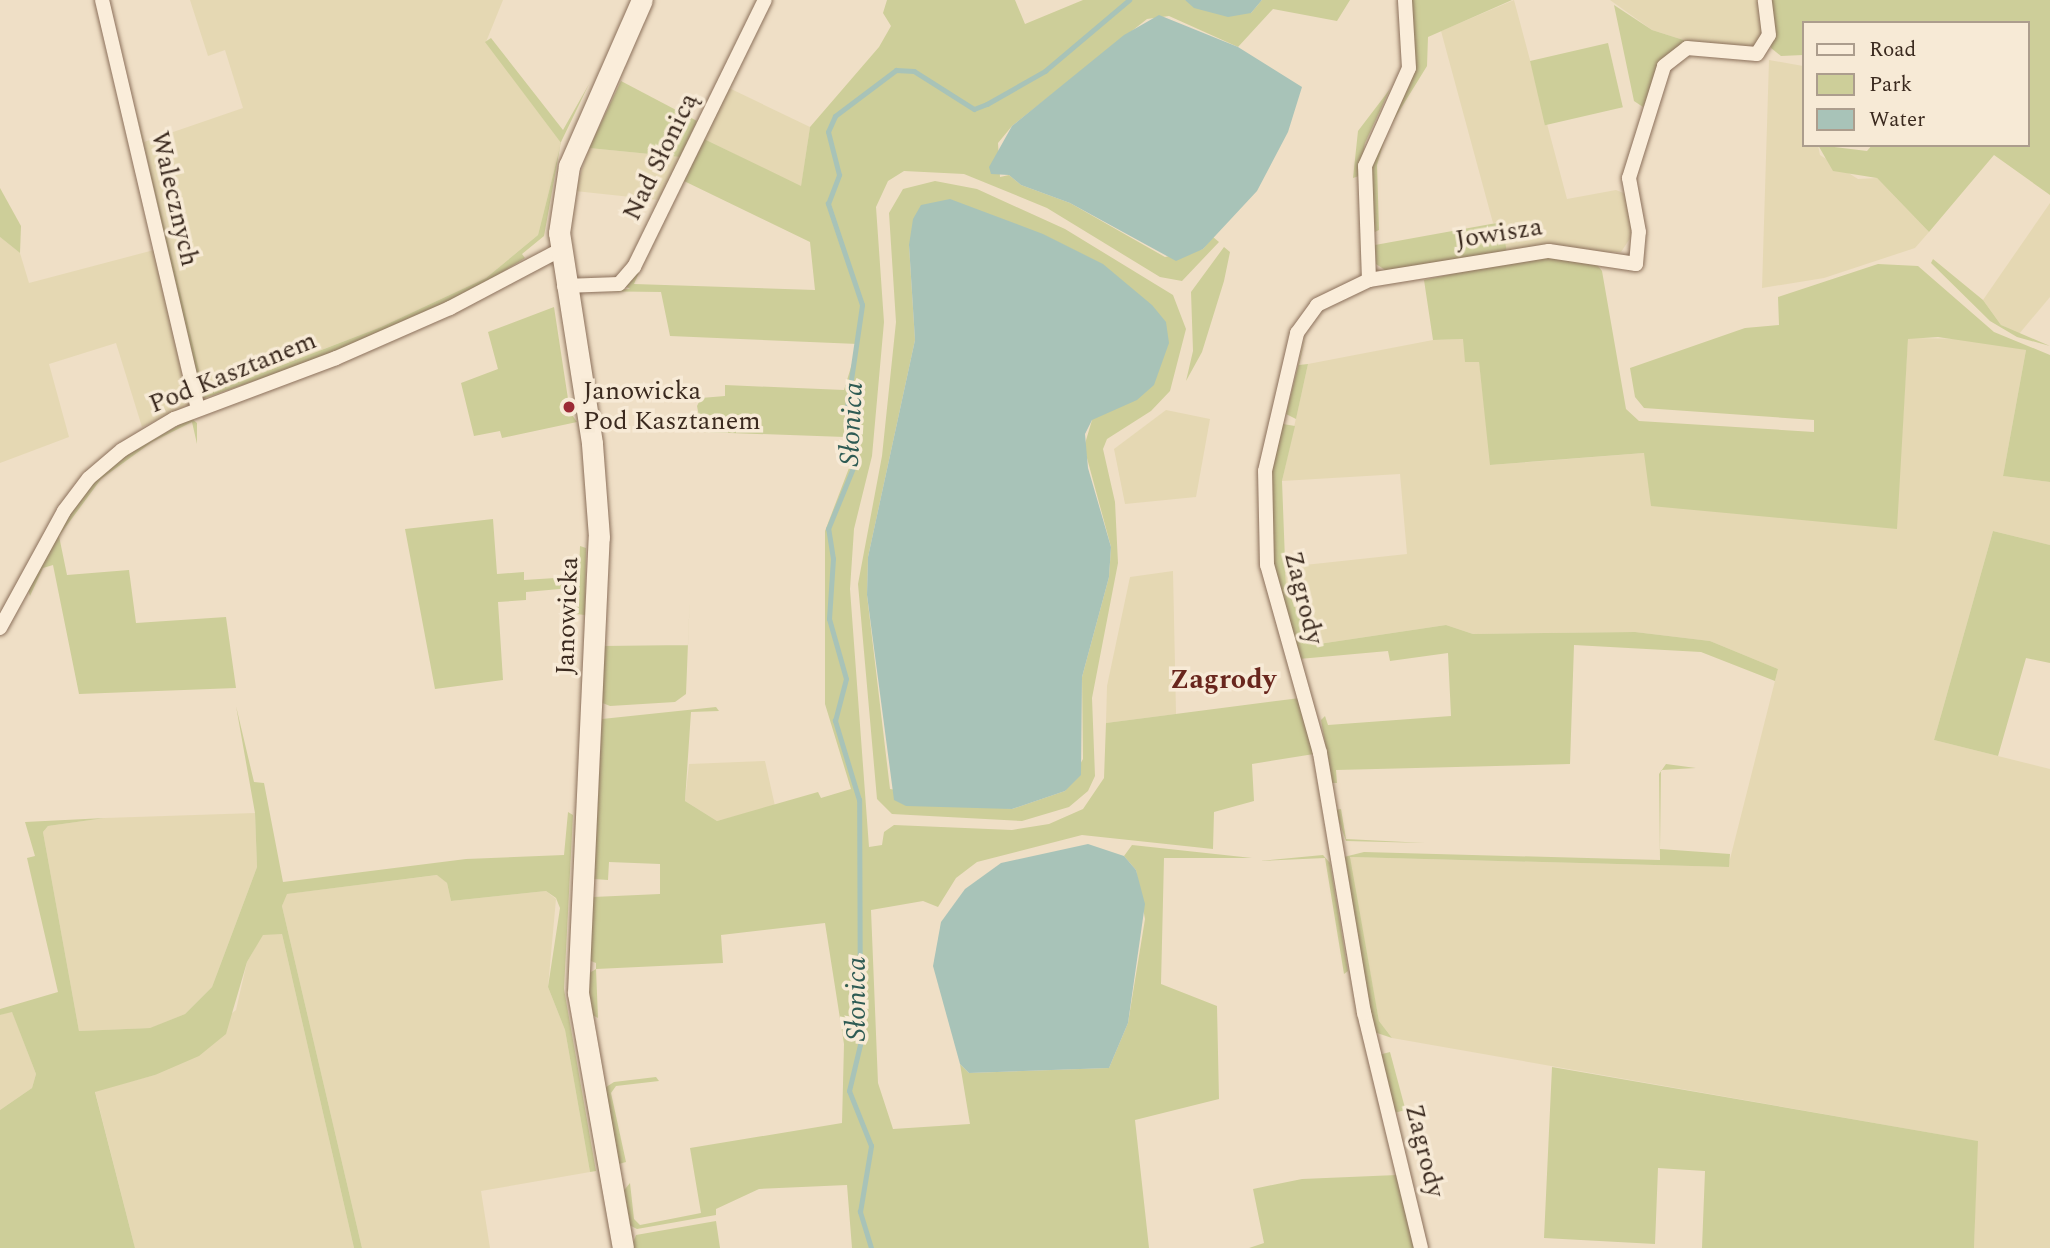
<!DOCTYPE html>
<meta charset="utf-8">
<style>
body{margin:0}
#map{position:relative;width:2050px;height:1248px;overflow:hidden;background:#efdfc6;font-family:Spectral,serif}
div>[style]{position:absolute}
.farmland>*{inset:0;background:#e5d8b3}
.green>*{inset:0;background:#cdce99;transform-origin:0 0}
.water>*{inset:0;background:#a8c3b8}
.stream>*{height:4.5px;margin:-2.25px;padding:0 2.25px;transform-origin:2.25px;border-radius:2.25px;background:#a8c3b8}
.roads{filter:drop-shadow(0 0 2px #8b705b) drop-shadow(0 0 2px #8b705b)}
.street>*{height:14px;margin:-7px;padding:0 7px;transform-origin:7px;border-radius:7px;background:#faedda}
.secondary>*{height:21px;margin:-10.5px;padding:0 10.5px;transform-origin:10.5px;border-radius:10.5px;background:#faedda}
.dots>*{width:19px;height:19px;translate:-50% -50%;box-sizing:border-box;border:4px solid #f7ead6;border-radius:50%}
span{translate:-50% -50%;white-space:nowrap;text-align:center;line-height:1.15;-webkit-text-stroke:7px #f7ead6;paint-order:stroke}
.street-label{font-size:26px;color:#3b2a1f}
.poi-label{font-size:26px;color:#3b2a1f}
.left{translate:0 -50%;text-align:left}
.water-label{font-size:28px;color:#2e5b54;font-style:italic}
.neighbourhood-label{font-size:28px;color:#69261d;font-weight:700}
.legend{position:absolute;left:1802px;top:21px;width:228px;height:126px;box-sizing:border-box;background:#f7ead6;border:2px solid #ac9d8d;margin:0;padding:9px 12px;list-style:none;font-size:21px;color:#3b2a1f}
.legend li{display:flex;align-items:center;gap:14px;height:35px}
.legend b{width:35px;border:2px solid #ac9d8d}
</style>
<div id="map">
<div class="farmland">
<i style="clip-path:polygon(190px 0,503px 0,486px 42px,561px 143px,538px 235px,486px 278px,381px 327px,204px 395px,144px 142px,243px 108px,225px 50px,208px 56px)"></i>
<i style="clip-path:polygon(1514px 0,1567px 199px,1616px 190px,1626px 194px,1633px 234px,1621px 252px,1507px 253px,1502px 222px,1493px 223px,1441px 31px)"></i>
<i style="clip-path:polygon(1610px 0,1762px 0,1766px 19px,1761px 41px,1751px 49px,1696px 44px,1652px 30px)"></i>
<i style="clip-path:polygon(1769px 60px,1803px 66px,1803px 145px,1818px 145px,1820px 155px,1858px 179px,1877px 178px,1929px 232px,1915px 248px,1824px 278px,1762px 288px)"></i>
<i style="clip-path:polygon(729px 88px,810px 127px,801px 187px,704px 139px)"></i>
<i style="clip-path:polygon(589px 148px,680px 157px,659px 200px,575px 191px)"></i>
<i style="clip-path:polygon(2050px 203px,2050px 297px,2019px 334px,2001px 325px,1983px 300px)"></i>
<i style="clip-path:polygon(0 237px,20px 253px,29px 283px,154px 250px,189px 405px,142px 427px,116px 343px,49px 364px,69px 437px,0 463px)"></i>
<i style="clip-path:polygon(1908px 338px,1973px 339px,2026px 350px,2003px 476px,2050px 482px,2050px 545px,1993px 531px,1934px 740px,2050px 769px,2050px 1248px,1974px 1248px,1977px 1141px,1392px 1038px,1379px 1021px,1349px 857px,1728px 867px,1778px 669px,1710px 641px,1635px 632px,1473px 634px,1446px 625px,1312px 645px,1286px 587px,1286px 567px,1407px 554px,1400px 474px,1282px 481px,1308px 364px,1433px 340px,1463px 339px,1479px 361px,1491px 465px,1645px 453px,1805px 519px,1896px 528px)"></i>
<i style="clip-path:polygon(1166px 410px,1210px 419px,1196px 497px,1125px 504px,1114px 449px)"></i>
<i style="clip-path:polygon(1173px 571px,1176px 714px,1106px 723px,1107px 686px,1130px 577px)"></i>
<i style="clip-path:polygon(765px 761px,775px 806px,717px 821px,685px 801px,689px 764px)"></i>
<i style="clip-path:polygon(255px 813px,257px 867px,212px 987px,185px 1014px,151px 1028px,79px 1031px,43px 832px,48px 826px,105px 818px)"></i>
<i style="clip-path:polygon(438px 875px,447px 883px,451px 901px,546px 891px,556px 899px,548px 987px,565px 1030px,590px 1172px,481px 1191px,490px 1248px,362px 1248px,282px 906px,286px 894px)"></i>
<i style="clip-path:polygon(263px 934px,282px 934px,354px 1248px,135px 1248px,95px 1091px,155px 1075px,236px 1010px,247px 962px)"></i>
<i style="clip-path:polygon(12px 1011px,36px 1074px,32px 1088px,0 1110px,0 1015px)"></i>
</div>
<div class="green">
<i style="clip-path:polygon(887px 0,1015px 0,1025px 24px,1083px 0,1185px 0,1251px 13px,1262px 0,1350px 0,1337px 21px,1273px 9px,1238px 47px,1169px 16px,1147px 19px,1012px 126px,998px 143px,1000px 177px,1009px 175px,1021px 185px,1070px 203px,1165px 257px,1203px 249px,1213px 237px,1219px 242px,1182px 281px,1160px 277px,1047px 208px,964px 174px,904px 171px,888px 181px,876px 207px,884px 322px,872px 456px,854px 529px,850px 589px,869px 847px,882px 845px,884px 832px,894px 825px,1012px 830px,1049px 824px,1083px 809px,1104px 778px,1106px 723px,1300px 698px,1314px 754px,1252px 764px,1254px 801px,1214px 812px,1213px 849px,1082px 835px,977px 862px,956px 878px,938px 907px,923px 901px,871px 910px,878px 1083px,893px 1129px,970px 1124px,960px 1064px,969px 1073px,1109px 1068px,1128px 1023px,1145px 919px,1136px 870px,1124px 856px,1132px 845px,1252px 858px,1164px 858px,1161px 984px,1217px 1006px,1219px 1099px,1135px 1120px,1149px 1248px,852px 1248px,847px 1185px,759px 1189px,716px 1209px,716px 1215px,637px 1229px,629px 1225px,621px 1194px,630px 1183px,634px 1219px,640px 1225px,701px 1213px,690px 1148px,842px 1123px,844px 1044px,825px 923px,721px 935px,723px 963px,596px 969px,598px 1018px,588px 1013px,586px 975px,596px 969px,596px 963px,586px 959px,593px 897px,660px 894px,660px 864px,609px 862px,608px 880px,594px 879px,602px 719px,716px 707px,719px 711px,691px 712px,685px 801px,717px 821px,818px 792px,821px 798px,851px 789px,825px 704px,825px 531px,849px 468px,845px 437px,702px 432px,697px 406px,701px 398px,725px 396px,725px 385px,844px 390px,858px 344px,670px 336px,661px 292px,581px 291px,630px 289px,622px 284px,646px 257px,634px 284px,815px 290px,810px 242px,684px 181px,768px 9px,704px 139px,801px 186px,810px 127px,879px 47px,891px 26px,883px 13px)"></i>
<i style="clip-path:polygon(1409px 0,1512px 0,1428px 37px,1427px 66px,1387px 131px,1377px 165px,1379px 230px,1375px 232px,1369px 172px,1414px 67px)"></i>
<i style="clip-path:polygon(1769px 0,2050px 0,2050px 195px,1994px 155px,1929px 232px,1877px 178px,1833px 171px,1818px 145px,1867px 151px,1872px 145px,2027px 145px,2027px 23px,1803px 23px,1803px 55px,1781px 56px,1771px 48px)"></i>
<i style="clip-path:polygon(1614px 5px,1652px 30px,1696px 44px,1681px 45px,1667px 55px,1643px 107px,1634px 101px)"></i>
<i style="clip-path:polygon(491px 38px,563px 130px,589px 84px,561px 142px,544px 236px,522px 254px,525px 258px,472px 291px,334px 353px,202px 399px,135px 105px,205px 395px,381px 327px,486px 278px,538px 235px,561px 143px,485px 42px)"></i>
<i style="left:1608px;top:43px;width:66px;height:80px;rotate:77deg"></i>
<i style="clip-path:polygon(621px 81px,697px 121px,680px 157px,589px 148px)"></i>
<i style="clip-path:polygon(1390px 89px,1365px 143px,1359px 176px,1353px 178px,1358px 131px)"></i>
<i style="clip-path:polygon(evenodd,935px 181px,977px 189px,1065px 229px,1173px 295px,1186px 329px,1170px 391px,1151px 411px,1107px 439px,1103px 449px,1115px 502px,1118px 563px,1092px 698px,1095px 776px,1088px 791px,1069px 807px,1022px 821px,892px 814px,877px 799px,858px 584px,882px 456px,896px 322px,889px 213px,903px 189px,935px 181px,909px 245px,1092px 420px,1084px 447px,1111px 547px,1109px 577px,1082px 677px,1083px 759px,1065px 791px,1012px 809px,890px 789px,867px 595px,868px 557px,915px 340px,909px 245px)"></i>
<i style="clip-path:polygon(0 188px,21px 226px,20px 253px,0 237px)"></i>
<i style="clip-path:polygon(1502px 222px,1507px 253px,1388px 272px,1376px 264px,1375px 245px)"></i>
<i style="clip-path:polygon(1224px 247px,1230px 252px,1224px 281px,1202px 352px,1186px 381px,1193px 351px,1191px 292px)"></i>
<i style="clip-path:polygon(1540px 255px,1595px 262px,1602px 271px,1626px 409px,1639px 421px,1814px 432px,1814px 420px,1644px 408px,1635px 397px,1630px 368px,1745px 328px,1779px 325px,1778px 297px,1878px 264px,1918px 266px,1994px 332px,2050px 355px,2050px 482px,2003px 476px,2026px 350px,1938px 337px,1908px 339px,1897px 529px,1651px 506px,1644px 453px,1490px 465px,1479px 362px,1465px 362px,1463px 339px,1433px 340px,1424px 280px)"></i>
<i style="clip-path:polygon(1933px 259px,1983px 300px,2001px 325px,2050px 346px,2017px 337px,1990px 321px,1931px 263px)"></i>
<i style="clip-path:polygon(554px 307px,570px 412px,577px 422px,502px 438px,500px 431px,474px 436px,461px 383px,498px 369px,488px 332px)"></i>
<i style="clip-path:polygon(1307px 330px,1299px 365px,1308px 364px,1296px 419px,1286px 414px)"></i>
<i style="clip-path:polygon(191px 418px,197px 423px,197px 444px,192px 422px,152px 442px,101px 479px,59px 536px,67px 575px,129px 570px,136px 623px,226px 617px,236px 688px,79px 694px,53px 565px,43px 568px,30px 596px,28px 589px,65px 521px,91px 485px,122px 458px)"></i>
<i style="clip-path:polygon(1283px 424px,1295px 426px,1282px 481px,1286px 587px,1312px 645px,1446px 625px,1473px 634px,1635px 632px,1710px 641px,1778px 669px,1775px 681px,1701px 652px,1574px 645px,1570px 764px,1336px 770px,1337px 783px,1332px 783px,1321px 720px,1325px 716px,1328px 725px,1451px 716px,1448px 653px,1390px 661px,1388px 651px,1299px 659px,1268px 544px,1272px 467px)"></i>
<i style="clip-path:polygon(493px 519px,497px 574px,524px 572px,524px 580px,571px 577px,579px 570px,580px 546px,586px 548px,585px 615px,576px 614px,577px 595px,571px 588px,526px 592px,526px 600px,498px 602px,503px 680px,435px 689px,405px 529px)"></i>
<i style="clip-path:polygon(1993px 531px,2050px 545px,2050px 663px,2026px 658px,1998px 756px,1934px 740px)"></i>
<i style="clip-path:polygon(691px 567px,686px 694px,675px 702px,610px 706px,600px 702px,603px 646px,688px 645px)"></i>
<i style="clip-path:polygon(236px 706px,254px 782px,264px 783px,283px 882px,466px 859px,564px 855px,568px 812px,573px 815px,564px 989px,596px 1171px,590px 1172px,565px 1030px,548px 987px,560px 908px,556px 898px,546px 891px,451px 901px,447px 883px,437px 875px,287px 894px,282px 906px,362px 1248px,354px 1248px,282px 934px,263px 935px,247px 962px,226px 1034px,199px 1056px,155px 1075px,95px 1092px,135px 1248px,0 1248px,0 1110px,32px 1088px,36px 1074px,12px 1012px,0 1015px,0 1009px,58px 992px,27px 858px,35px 856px,25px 822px,105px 818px,48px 826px,43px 832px,79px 1031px,150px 1028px,185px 1014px,212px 987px,257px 867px,255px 813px)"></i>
<i style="clip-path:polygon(1666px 764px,1696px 768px,1661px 770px,1660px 849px,1730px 854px,1729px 867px,1350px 857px,1379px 1021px,1392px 1038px,1374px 1032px,1344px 857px,1364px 852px,1660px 860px,1659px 774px)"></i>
<i style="clip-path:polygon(1341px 809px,1346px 839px,1425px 843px,1346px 841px,1335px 810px)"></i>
<i style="clip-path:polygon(1323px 855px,1330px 863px,1348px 971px,1344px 974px,1325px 858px,1260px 861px)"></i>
<i style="left:1390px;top:1052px;width:60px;height:10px;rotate:75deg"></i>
<i style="clip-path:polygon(1552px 1067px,1978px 1141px,1974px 1248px,1702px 1248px,1705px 1171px,1658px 1168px,1655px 1244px,1544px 1238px)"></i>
<i style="clip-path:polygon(656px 1077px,659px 1081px,616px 1086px,611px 1093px,626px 1162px,619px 1164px,603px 1089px,614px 1082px)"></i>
<i style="clip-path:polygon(1397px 1175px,1414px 1248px,1249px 1248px,1264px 1243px,1253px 1189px,1302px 1179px)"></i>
<i style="clip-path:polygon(716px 1221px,720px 1248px,631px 1248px,636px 1235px)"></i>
</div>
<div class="water">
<i style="clip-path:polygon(1185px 0,1262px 0,1251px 13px,1228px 17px,1194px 8px)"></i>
<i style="clip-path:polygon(1159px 15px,1238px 47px,1302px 87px,1288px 132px,1257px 191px,1203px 249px,1176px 261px,1070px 203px,1021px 185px,1009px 175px,991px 174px,989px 167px,1012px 126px,1124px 35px)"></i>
<i style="clip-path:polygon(950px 199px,1043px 234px,1103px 264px,1152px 305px,1166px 322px,1169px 343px,1154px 385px,1137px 400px,1092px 420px,1085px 434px,1088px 468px,1111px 547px,1109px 577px,1082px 677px,1081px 775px,1065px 791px,1012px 809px,906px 806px,894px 800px,867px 595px,868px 557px,915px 340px,909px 245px,913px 219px,921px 205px)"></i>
<i style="clip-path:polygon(1088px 844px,1124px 856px,1136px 870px,1145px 904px,1128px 1023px,1109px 1068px,969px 1073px,960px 1064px,933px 966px,941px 922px,965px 889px,1001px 863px)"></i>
</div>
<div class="stream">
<i style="left:871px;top:1248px;width:38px;rotate:-107deg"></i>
<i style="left:860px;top:1212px;width:67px;rotate:-80.5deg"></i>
<i style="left:871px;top:1146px;width:59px;rotate:-111.8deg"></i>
<i style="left:849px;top:1091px;width:47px;rotate:-76.6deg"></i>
<i style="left:860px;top:1045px;width:245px;rotate:-90.2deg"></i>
<i style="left:859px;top:800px;width:83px;rotate:-106.9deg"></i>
<i style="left:835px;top:721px;width:43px;rotate:-75.3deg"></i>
<i style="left:846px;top:679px;width:62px;rotate:-105.8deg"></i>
<i style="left:829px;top:619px;width:60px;rotate:-86.2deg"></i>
<i style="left:833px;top:559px;width:30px;rotate:-99deg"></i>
<i style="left:828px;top:529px;width:66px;rotate:-67.7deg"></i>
<i style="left:853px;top:468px;width:61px;rotate:-95.6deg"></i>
<i style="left:847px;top:407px;width:103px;rotate:-81.6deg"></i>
<i style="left:862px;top:305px;width:107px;rotate:-108.6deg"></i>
<i style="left:828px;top:204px;width:31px;rotate:-69deg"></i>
<i style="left:839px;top:175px;width:44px;rotate:-104.3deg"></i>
<i style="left:828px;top:132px;width:17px;rotate:-66deg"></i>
<i style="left:835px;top:116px;width:76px;rotate:-37deg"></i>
<i style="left:896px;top:70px;width:18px;rotate:3deg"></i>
<i style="left:914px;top:71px;width:71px;rotate:32.3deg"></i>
<i style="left:974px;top:109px;width:14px;rotate:-21deg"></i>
<i style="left:987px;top:104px;width:67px;rotate:-29.6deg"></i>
<i style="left:1045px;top:71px;width:110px;rotate:-40.2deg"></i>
</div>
<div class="roads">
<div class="street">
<i style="left:102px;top:0;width:420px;rotate:76.8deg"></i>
<i style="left:1369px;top:280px;width:114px;rotate:-92deg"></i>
<i style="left:1365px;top:166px;width:107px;rotate:-65.8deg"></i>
<i style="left:1409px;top:68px;width:68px;rotate:-93.4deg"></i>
<i style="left:564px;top:286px;width:55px;rotate:-2.1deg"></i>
<i style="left:619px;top:284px;width:23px;rotate:-49deg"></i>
<i style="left:634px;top:267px;width:297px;rotate:-63.9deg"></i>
<i style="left:0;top:628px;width:133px;rotate:-61.3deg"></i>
<i style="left:64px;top:511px;width:41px;rotate:-52.9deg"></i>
<i style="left:89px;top:478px;width:43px;rotate:-40.3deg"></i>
<i style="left:122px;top:450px;width:61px;rotate:-30.8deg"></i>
<i style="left:174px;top:419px;width:173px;rotate:-20.6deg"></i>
<i style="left:336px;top:358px;width:124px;rotate:-23.7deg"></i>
<i style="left:450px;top:308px;width:124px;rotate:-27.8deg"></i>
<i style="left:1421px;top:1248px;width:242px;rotate:-103.6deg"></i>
<i style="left:1364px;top:1013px;width:264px;rotate:-99.6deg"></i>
<i style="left:1320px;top:753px;width:195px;rotate:-105.7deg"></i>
<i style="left:1267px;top:565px;width:94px;rotate:-91.2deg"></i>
<i style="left:1265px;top:471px;width:142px;rotate:-76.9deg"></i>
<i style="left:1297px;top:333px;width:34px;rotate:-54deg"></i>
<i style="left:1317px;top:305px;width:58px;rotate:-25.7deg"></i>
<i style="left:1369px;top:280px;width:182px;rotate:-9.2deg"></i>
<i style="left:1549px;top:251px;width:88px;rotate:8.5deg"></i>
<i style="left:1636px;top:264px;width:32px;rotate:-85deg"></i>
<i style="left:1639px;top:232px;width:55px;rotate:-100.5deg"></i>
<i style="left:1629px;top:178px;width:117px;rotate:-72.6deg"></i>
<i style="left:1664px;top:66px;width:29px;rotate:-38deg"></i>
<i style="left:1687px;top:48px;width:70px;rotate:4.9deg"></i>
<i style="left:1757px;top:54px;width:22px;rotate:-58deg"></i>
<i style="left:1769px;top:35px;width:35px;rotate:-97deg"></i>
</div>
<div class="secondary">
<i style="left:623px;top:1248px;width:259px;rotate:-100deg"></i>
<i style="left:578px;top:993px;width:456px;rotate:-87.4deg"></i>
<i style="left:599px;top:537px;width:94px;rotate:-94.3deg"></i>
<i style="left:592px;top:443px;width:213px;rotate:-98.9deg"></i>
<i style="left:559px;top:233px;width:68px;rotate:-81.5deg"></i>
<i style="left:569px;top:166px;width:181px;rotate:-66.3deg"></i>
</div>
</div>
<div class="dots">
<i style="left:569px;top:407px;background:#9c2a35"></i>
</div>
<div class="street-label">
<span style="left:661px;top:157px;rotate:-64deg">Nad Słonicą</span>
<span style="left:174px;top:199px;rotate:77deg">Walecznych</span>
<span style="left:1499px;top:234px;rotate:-9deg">Jowisza</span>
<span style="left:233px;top:373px;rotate:-22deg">Pod Kasztanem</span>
<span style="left:1303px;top:598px;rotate:76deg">Zagrody</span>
<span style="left:568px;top:616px;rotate:-88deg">Janowicka</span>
<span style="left:1424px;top:1151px;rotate:76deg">Zagrody</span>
</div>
<div class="poi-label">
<span class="left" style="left:583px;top:407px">Janowicka<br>Pod Kasztanem</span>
</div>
<div class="water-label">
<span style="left:852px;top:424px;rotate:-87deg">Słonica</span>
<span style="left:857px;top:999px;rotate:-90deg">Słonica</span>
</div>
<div class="neighbourhood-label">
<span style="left:1223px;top:680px">Zagrody</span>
</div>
<ul class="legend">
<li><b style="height:9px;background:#faedda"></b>Road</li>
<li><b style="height:19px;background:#cdce99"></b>Park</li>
<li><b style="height:19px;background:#a8c3b8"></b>Water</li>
</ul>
</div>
